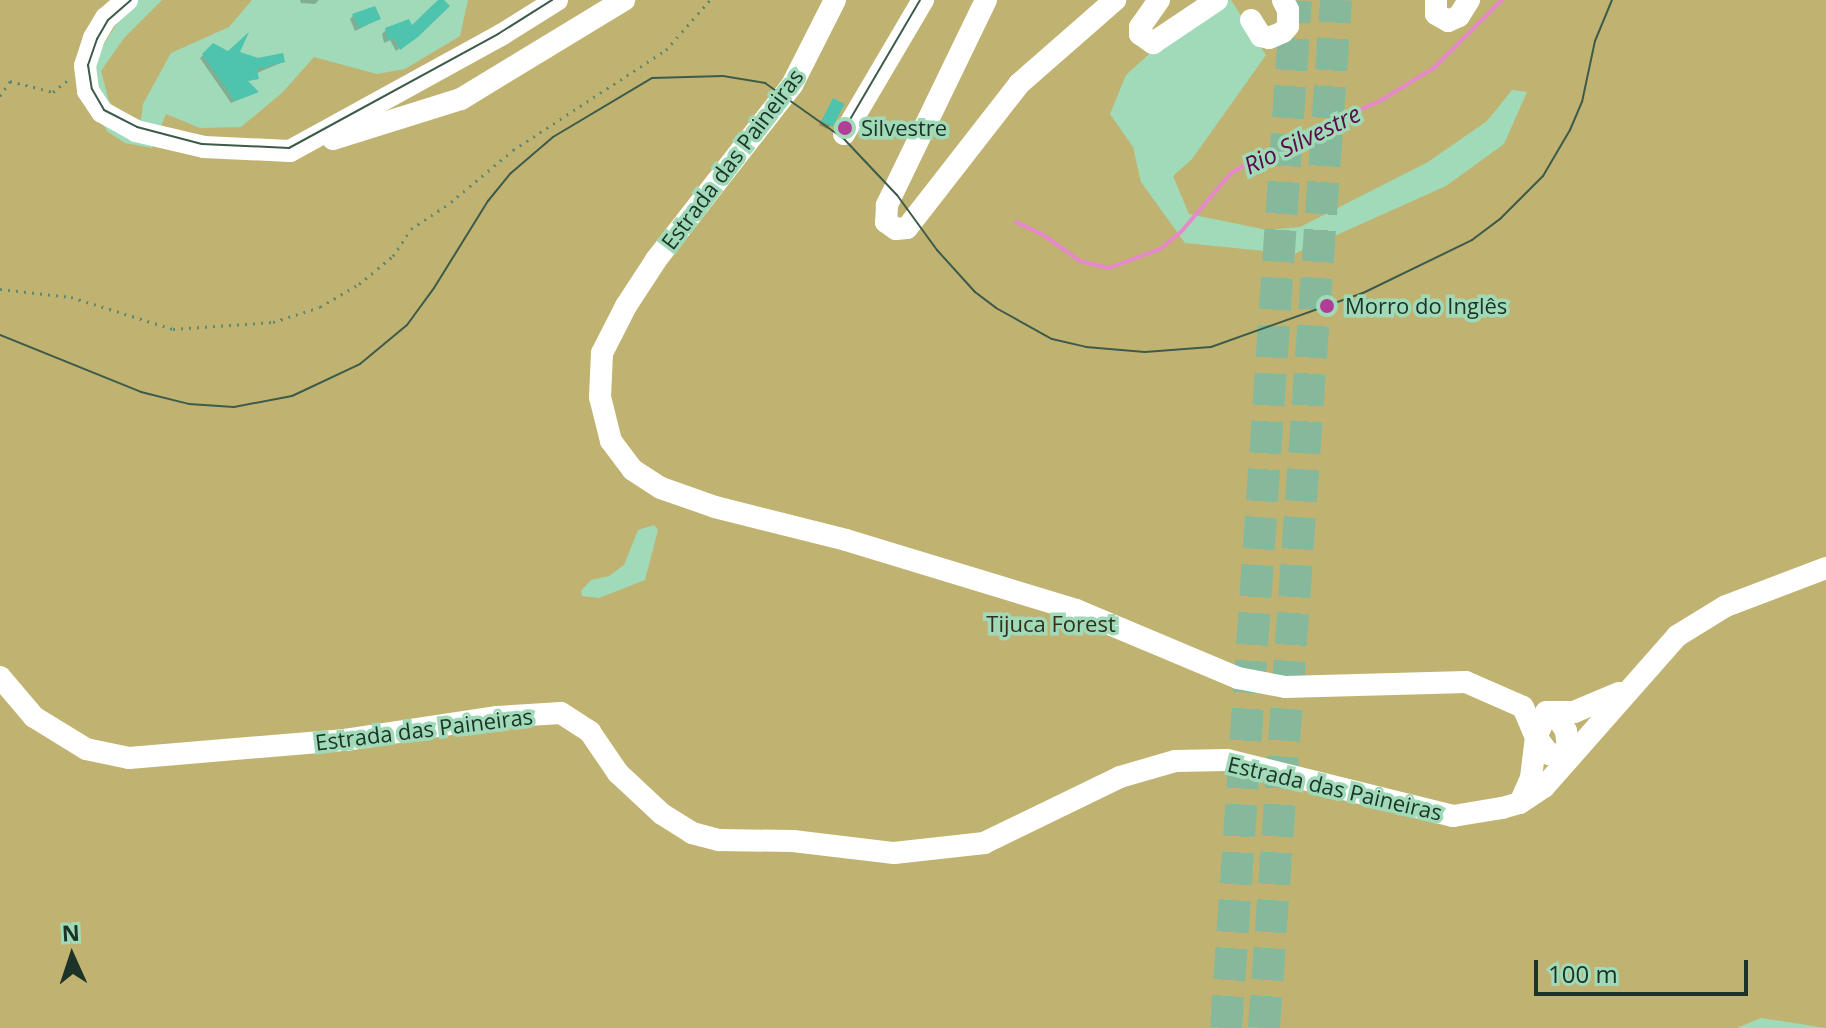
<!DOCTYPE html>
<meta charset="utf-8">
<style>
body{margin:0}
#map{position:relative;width:1826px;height:1028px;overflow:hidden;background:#a0dab8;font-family:"Open Sans",sans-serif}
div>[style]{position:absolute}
.green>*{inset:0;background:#c0b372}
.shadow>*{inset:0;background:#0003}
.stream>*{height:4px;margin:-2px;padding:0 2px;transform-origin:2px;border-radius:2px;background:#e589ca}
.building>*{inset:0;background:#4ec3ad;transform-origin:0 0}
.highway-tunnel>*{height:32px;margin-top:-16px;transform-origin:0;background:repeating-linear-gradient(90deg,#86b99b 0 32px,transparent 0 48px)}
.path>*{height:3px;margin-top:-1.5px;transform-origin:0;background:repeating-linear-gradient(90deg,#608971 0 2px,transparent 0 8px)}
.minor>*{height:22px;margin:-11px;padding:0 11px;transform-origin:11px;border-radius:11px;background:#fff}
.tram>*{height:2px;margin:-1px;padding:0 1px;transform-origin:1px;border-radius:1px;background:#3c5b4a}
.dots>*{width:22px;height:22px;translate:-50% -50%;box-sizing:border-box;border:4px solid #a0dab8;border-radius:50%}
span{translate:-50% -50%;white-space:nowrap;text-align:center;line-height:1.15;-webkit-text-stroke:7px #a0dab8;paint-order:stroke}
.poi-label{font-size:22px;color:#1c3327}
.left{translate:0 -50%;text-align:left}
.street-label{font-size:22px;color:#1c3327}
.park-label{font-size:22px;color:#34301c}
.water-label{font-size:24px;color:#5c084b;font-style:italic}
.north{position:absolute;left:32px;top:916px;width:80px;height:80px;-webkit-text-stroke:6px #a0dab8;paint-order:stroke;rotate:357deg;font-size:22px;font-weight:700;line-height:32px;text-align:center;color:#1c3327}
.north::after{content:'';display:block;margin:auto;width:28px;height:36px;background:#1c3327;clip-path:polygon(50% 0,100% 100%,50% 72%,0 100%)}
.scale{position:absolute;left:1534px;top:960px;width:214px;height:36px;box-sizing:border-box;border:4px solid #1c3327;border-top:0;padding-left:10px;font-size:24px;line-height:28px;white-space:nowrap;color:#1c3327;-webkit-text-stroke:6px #a0dab8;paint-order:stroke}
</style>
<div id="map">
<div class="green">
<i style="clip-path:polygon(evenodd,0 0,132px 0,83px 77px,88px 102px,108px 132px,125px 143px,152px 148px,166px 114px,200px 128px,241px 127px,282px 93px,314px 57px,377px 74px,405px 69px,460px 36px,468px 0,1229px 0,1169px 36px,1126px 75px,1110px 114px,1133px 147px,1141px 182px,1185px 243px,1294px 254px,1446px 186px,1504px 144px,1527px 92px,1512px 90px,1487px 121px,1428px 162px,1300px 227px,1267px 230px,1189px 214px,1173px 176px,1192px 159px,1266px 55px,1231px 0,1826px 0,1826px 1028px,1761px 1018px,1737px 1028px,0 1028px,0 0,654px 525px,658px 530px,645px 580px,599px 598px,582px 596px,581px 591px,591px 580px,609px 576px,624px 565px,638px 530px,654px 525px)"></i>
<i style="clip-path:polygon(162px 0,252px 0,229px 27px,171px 53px,143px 104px,141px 120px,120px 114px,109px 101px,101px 71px,124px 38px)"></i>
</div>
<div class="shadow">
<i style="clip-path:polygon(300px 0,319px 0,315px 4px,301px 3px)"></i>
<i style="clip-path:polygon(441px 0,447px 6px,396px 51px,390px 40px,384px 43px,382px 34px,386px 30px,412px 28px)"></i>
<i style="clip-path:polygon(353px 16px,379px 19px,355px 31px,350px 19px)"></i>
<i style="clip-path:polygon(214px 45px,228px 53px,283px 62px,238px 81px,256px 92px,231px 103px,200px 58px)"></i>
<i style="clip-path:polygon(833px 101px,831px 125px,827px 129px,819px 125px)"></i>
</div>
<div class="stream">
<i style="left:1016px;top:222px;width:29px;rotate:25deg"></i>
<i style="left:1042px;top:234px;width:47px;rotate:35.4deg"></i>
<i style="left:1080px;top:261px;width:30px;rotate:14deg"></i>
<i style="left:1109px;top:268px;width:54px;rotate:-20.4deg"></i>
<i style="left:1160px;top:249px;width:27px;rotate:-39deg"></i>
<i style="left:1181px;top:232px;width:77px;rotate:-49.7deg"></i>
<i style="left:1231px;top:173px;width:48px;rotate:-29.7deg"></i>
<i style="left:1273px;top:149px;width:117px;rotate:-24.2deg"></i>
<i style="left:1380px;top:101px;width:65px;rotate:-31.7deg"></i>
<i style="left:1435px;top:67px;width:95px;rotate:-45deg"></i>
</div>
<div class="building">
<i style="clip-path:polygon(438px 0,444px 0,450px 6px,418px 37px,400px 50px,394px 38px,388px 41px,385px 28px,409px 19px,412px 25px)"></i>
<i style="clip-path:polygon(375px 6px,381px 19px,359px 28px,352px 14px)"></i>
<i style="clip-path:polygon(249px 32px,240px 52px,258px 58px,283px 53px,285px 62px,257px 69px,259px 79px,248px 81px,259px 92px,235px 101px,202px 54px,213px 43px,228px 51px)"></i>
<i style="left:833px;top:98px;width:13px;height:26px;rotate:27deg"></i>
</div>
<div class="highway-tunnel">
<i style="left:1226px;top:1028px;width:1030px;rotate:-86.1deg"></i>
<i style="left:1264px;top:1028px;width:1031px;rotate:-85.99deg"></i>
</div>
<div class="path">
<i style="left:0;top:96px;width:18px;rotate:-56deg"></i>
<i style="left:10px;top:81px;width:44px;rotate:14.3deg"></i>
<i style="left:53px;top:92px;width:22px;rotate:-39deg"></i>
<i style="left:0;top:289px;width:71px;rotate:6.4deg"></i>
<i style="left:71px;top:297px;width:107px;rotate:17.4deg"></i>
<i style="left:173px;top:329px;width:100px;rotate:-4deg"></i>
<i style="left:273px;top:322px;width:49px;rotate:-17.7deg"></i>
<i style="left:320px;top:307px;width:45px;rotate:-30.5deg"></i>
<i style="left:359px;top:284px;width:44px;rotate:-39.5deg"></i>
<i style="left:393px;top:256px;width:32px;rotate:-56deg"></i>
<i style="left:411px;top:229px;width:48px;rotate:-34deg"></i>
<i style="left:451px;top:202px;width:81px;rotate:-40deg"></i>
<i style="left:513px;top:150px;width:183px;rotate:-33.2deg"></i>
<i style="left:666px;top:50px;width:67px;rotate:-48.7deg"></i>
</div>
<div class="minor">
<i style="left:127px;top:0;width:28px;rotate:139deg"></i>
<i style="left:106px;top:18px;width:23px;rotate:121deg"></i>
<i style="left:94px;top:38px;width:29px;rotate:108deg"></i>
<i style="left:85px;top:66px;width:25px;rotate:83deg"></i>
<i style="left:88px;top:91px;width:25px;rotate:56deg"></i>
<i style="left:102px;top:112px;width:39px;rotate:29deg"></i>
<i style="left:136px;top:131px;width:70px;rotate:13.2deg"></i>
<i style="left:204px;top:147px;width:86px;rotate:2.7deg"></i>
<i style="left:290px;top:151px;width:241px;rotate:-28.8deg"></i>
<i style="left:501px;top:35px;width:66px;rotate:-32deg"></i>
<i style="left:835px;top:0;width:95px;rotate:116.8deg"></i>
<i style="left:792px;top:85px;width:222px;rotate:127.9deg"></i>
<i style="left:656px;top:260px;width:55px;rotate:123.1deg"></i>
<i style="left:626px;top:306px;width:53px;rotate:117.1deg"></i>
<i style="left:602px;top:353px;width:44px;rotate:92.6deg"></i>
<i style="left:600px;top:397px;width:45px;rotate:76deg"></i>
<i style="left:611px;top:441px;width:36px;rotate:53deg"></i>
<i style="left:633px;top:470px;width:33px;rotate:33deg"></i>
<i style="left:661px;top:488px;width:57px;rotate:19.4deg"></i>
<i style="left:715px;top:507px;width:135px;rotate:14.1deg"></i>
<i style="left:846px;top:540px;width:240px;rotate:16.9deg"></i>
<i style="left:1076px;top:610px;width:176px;rotate:22.8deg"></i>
<i style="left:1238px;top:678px;width:48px;rotate:10.8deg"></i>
<i style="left:1285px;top:687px;width:181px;rotate:-1.6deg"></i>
<i style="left:1466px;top:682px;width:62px;rotate:23.7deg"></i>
<i style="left:1523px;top:707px;width:33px;rotate:67deg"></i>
<i style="left:1536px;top:737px;width:41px;rotate:97deg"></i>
<i style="left:1531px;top:778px;width:27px;rotate:114deg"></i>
<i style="left:986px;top:0;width:228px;rotate:115.8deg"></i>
<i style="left:887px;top:205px;width:17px;rotate:93deg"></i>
<i style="left:886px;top:222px;width:12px;rotate:35deg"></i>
<i style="left:896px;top:229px;width:11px;rotate:-5deg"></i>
<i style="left:907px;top:228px;width:182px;rotate:-52.1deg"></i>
<i style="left:1019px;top:84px;width:128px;rotate:-41.2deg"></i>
<i style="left:1159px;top:0;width:33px;rotate:125deg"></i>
<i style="left:1140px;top:27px;width:7px;rotate:90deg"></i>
<i style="left:1140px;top:34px;width:16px;rotate:35deg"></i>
<i style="left:1153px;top:43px;width:77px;rotate:-33.9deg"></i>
<i style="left:1436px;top:0;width:14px;rotate:90deg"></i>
<i style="left:1436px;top:14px;width:14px;rotate:30deg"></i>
<i style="left:1448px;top:21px;width:12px;rotate:-24deg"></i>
<i style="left:1459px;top:16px;width:19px;rotate:-58deg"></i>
<i style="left:1251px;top:20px;width:19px;rotate:58deg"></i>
<i style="left:1261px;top:36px;width:8px;rotate:14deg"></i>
<i style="left:1269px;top:38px;width:15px;rotate:-23deg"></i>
<i style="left:1283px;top:32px;width:8px;rotate:-50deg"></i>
<i style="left:1288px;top:26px;width:16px;rotate:-90deg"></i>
<i style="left:1288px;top:10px;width:11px;rotate:-117deg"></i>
<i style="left:844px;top:134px;width:156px;rotate:-59.5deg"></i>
<i style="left:333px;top:139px;width:134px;rotate:-17.4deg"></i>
<i style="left:461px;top:99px;width:191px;rotate:-31.3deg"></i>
<i style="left:0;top:677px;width:52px;rotate:49.6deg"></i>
<i style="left:34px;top:717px;width:61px;rotate:31.6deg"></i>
<i style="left:86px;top:749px;width:44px;rotate:11.8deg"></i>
<i style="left:129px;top:758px;width:217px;rotate:-4.8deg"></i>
<i style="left:345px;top:740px;width:154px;rotate:-8.6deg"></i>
<i style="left:497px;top:717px;width:64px;rotate:-3.6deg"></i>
<i style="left:561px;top:713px;width:35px;rotate:33deg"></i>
<i style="left:590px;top:732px;width:50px;rotate:55.7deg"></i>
<i style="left:618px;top:773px;width:60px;rotate:43deg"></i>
<i style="left:662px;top:814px;width:36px;rotate:32deg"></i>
<i style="left:692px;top:833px;width:28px;rotate:15deg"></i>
<i style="left:719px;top:840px;width:74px;rotate:0.8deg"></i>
<i style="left:793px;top:841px;width:102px;rotate:6.8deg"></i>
<i style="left:894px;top:853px;width:91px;rotate:-6.3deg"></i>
<i style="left:984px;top:843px;width:151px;rotate:-25.9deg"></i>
<i style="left:1120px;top:777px;width:57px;rotate:-16.2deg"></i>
<i style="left:1175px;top:761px;width:52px;rotate:-1.1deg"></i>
<i style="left:1227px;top:760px;width:233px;rotate:13.9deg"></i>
<i style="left:1453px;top:816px;width:50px;rotate:-9.3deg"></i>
<i style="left:1502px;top:808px;width:19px;rotate:-16deg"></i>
<i style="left:1520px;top:803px;width:29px;rotate:-34deg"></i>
<i style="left:1544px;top:787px;width:201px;rotate:-48.6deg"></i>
<i style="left:1677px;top:636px;width:57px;rotate:-31.5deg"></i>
<i style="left:1726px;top:606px;width:107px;rotate:-20.8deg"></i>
<i style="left:1546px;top:712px;width:28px"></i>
<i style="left:1574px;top:712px;width:49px;rotate:-22.9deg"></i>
<i style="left:1555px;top:714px;width:20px;rotate:57deg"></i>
<i style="left:1566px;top:731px;width:24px;rotate:83deg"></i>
<i style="left:1569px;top:755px;width:20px;rotate:-177deg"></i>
<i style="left:1549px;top:754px;width:21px;rotate:-127deg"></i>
<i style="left:1536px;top:737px;width:19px;rotate:-65deg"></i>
<i style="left:1544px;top:720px;width:13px;rotate:-29deg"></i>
</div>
<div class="tram">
<i style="left:131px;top:0;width:30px;rotate:139deg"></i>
<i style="left:108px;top:20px;width:22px;rotate:120deg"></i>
<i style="left:97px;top:39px;width:28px;rotate:109deg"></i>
<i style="left:88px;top:65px;width:24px;rotate:81deg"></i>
<i style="left:92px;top:89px;width:24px;rotate:60deg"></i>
<i style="left:104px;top:110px;width:37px;rotate:27deg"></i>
<i style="left:137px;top:127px;width:67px;rotate:14.7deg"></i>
<i style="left:202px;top:144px;width:87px;rotate:2.6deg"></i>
<i style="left:289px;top:148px;width:238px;rotate:-28.6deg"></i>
<i style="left:498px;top:34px;width:64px;rotate:-32.2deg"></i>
<i style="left:845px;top:128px;width:148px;rotate:-59.6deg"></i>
<i style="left:0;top:335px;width:152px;rotate:22deg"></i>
<i style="left:141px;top:392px;width:49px;rotate:14deg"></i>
<i style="left:189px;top:404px;width:45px;rotate:3.8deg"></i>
<i style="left:234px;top:407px;width:59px;rotate:-10.7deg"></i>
<i style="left:292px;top:396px;width:75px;rotate:-25.2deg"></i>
<i style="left:360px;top:364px;width:61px;rotate:-39.7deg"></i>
<i style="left:407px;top:325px;width:46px;rotate:-53.9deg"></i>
<i style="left:434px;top:288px;width:102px;rotate:-58.2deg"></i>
<i style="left:488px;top:201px;width:36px;rotate:-51deg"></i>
<i style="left:511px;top:173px;width:55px;rotate:-40.6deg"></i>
<i style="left:553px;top:137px;width:115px;rotate:-30.8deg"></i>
<i style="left:652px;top:78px;width:71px;rotate:-1.6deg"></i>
<i style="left:723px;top:76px;width:43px;rotate:9.5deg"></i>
<i style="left:765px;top:83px;width:97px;rotate:35.3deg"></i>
<i style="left:844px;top:139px;width:77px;rotate:46.6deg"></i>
<i style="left:897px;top:195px;width:68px;rotate:54deg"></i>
<i style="left:937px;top:250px;width:57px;rotate:47.9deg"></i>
<i style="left:975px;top:292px;width:26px;rotate:37deg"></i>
<i style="left:996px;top:308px;width:64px;rotate:29deg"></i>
<i style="left:1052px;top:339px;width:35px;rotate:13deg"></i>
<i style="left:1086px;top:347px;width:59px;rotate:4.8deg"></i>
<i style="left:1145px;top:352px;width:66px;rotate:-4.3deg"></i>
<i style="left:1211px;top:347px;width:161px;rotate:-19.6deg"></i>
<i style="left:1363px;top:293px;width:121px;rotate:-25.9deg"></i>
<i style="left:1472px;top:240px;width:36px;rotate:-37deg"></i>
<i style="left:1501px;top:218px;width:59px;rotate:-45deg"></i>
<i style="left:1543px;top:176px;width:53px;rotate:-59.6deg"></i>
<i style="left:1570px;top:130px;width:30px;rotate:-67deg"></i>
<i style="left:1582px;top:102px;width:62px;rotate:-78deg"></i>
<i style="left:1595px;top:41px;width:44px;rotate:-67.5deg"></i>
</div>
<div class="dots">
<i style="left:845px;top:128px;background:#b23d96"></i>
<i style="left:1327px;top:306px;background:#b23d96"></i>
</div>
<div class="poi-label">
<span class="left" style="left:861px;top:128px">Silvestre</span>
<span class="left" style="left:1345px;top:306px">Morro do Inglês</span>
</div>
<div class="street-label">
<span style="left:732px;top:159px;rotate:-53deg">Estrada das Paineiras</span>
<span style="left:424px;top:729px;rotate:-7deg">Estrada das Paineiras</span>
<span style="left:1335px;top:788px;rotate:13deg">Estrada das Paineiras</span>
</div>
<div class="park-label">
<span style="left:1051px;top:624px">Tijuca Forest</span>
</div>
<div class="water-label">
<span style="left:1302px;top:139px;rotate:-26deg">Rio Silvestre</span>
</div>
<div class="north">N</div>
<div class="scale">100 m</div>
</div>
